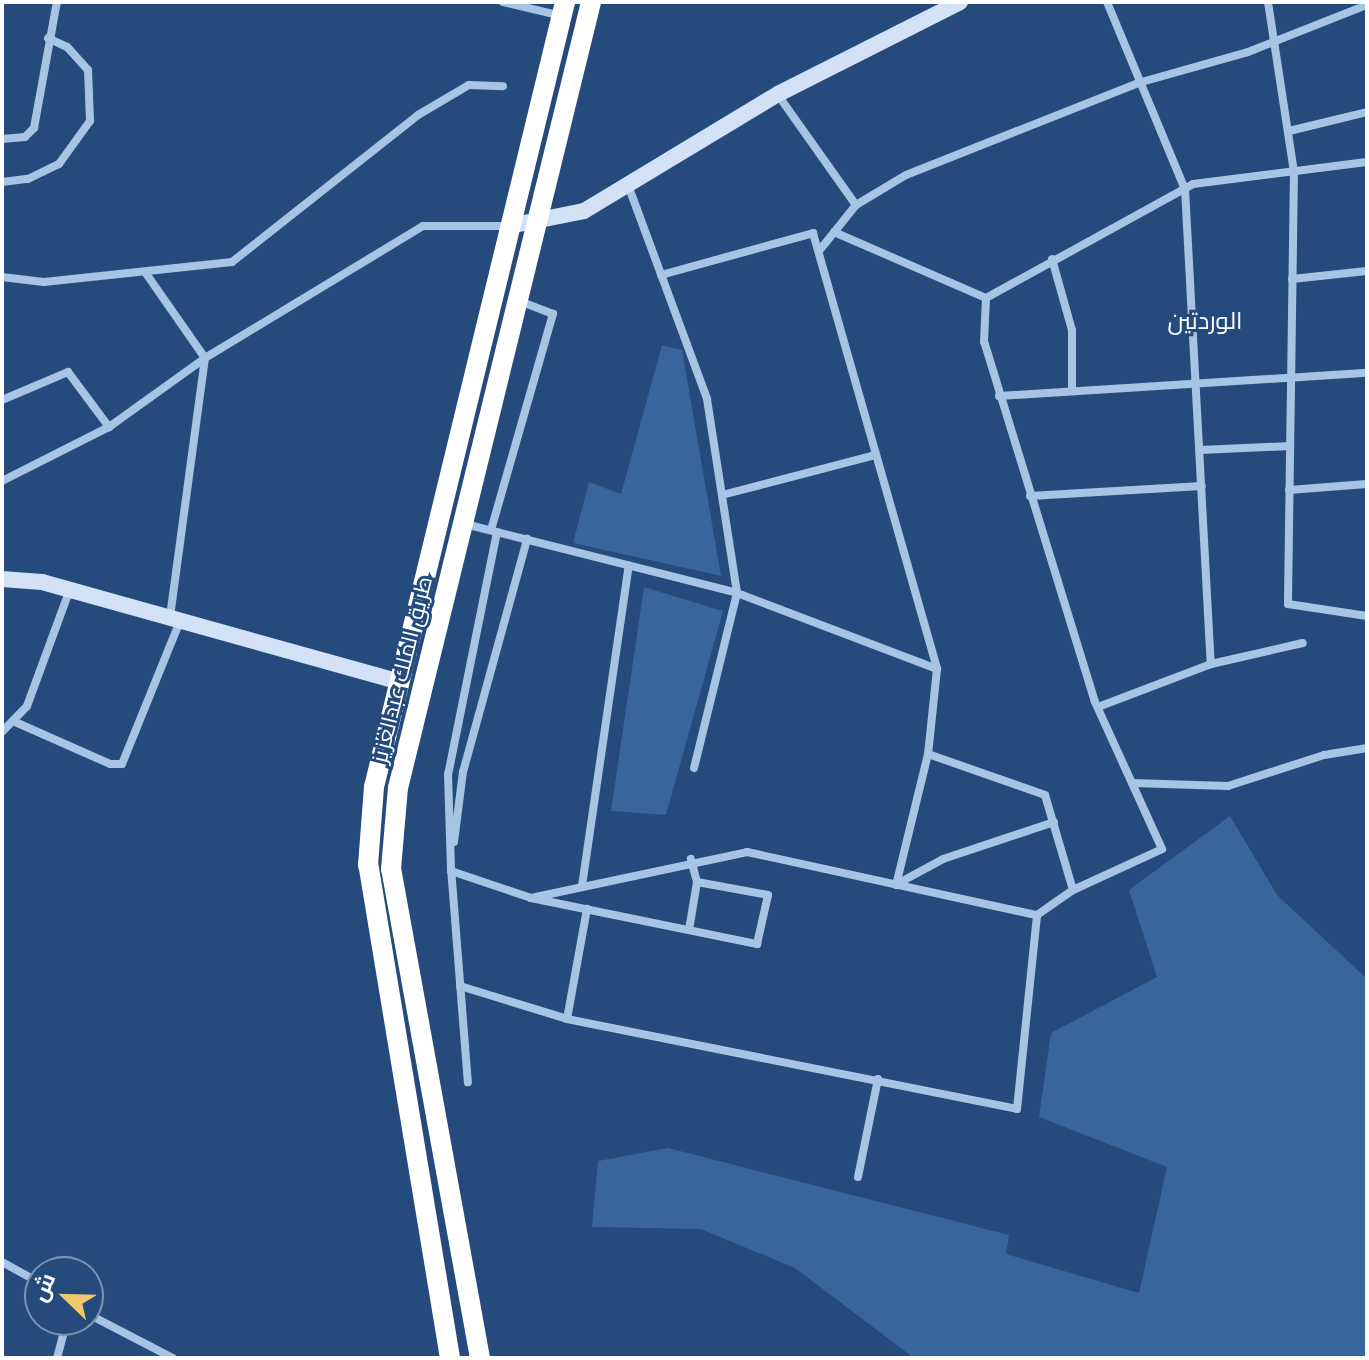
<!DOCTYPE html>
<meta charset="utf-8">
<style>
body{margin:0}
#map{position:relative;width:1369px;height:1360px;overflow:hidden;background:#244b7c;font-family:"Varela Round",Cairo,sans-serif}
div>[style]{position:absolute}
.green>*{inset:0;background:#38659a}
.street>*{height:8px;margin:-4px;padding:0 4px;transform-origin:4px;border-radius:4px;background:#a8c4e5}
.secondary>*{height:16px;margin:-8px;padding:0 8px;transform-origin:8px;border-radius:8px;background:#d2e1f5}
.highway>*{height:20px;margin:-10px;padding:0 10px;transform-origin:10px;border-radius:10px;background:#fff}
span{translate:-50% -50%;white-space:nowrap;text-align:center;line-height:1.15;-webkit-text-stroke:6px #244b7c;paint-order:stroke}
.street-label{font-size:22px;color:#fff}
.neighbourhood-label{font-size:24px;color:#fff}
.frame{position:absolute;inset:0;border:4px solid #fff;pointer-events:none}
.north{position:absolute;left:24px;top:1256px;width:80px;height:80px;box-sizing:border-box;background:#244b7c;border:2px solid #7c93b0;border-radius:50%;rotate:293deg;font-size:22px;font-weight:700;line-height:32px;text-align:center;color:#fff}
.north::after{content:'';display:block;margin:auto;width:28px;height:36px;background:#efc96c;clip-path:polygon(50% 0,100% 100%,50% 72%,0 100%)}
</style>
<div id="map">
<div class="green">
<i style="clip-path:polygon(662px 345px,682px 350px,721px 576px,573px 543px,589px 482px,621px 494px)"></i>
<i style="clip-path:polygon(644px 587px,723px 611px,666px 815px,611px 811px)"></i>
<i style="clip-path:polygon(1230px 816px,1277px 895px,1367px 979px,1367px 1358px,914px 1358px,795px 1268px,701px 1229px,592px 1227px,598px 1161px,668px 1148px,1009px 1235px,1006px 1254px,1139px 1293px,1167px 1167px,1039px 1117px,1051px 1033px,1157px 977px,1129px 890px)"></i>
</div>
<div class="street">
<i style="left:503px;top:2px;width:61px;rotate:13.3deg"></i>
<i style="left:1107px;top:2px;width:203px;rotate:67.4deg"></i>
<i style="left:1185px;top:189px;width:476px;rotate:86.9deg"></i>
<i style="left:1268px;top:2px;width:171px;rotate:81.3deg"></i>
<i style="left:1294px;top:171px;width:433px;rotate:90.8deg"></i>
<i style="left:1288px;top:604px;width:80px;rotate:8.6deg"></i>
<i style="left:778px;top:95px;width:135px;rotate:54.7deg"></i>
<i style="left:1289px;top:131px;width:80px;rotate:-13.7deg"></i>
<i style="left:2px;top:139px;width:23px;rotate:-5deg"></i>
<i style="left:25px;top:137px;width:13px;rotate:-45deg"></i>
<i style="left:34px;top:128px;width:128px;rotate:-79.7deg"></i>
<i style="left:2px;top:182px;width:26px;rotate:-7deg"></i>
<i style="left:28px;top:179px;width:34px;rotate:-26deg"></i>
<i style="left:59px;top:164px;width:53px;rotate:-54.2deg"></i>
<i style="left:90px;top:121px;width:51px;rotate:-92.2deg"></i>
<i style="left:88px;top:70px;width:31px;rotate:-132deg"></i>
<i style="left:67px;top:47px;width:21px;rotate:-155deg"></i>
<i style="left:628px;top:185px;width:228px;rotate:69.7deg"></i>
<i style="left:707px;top:399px;width:196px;rotate:81.2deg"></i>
<i style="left:737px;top:593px;width:180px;rotate:103.8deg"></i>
<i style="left:834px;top:232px;width:166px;rotate:23.5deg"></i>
<i style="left:819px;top:251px;width:59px;rotate:-51.2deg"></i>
<i style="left:856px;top:205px;width:58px;rotate:-31deg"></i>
<i style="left:906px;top:175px;width:250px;rotate:-21.6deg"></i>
<i style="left:1138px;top:83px;width:114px;rotate:-15.7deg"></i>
<i style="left:1248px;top:52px;width:128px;rotate:-21.6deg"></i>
<i style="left:1052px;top:259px;width:74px;rotate:74.3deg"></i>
<i style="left:1072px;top:330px;width:58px;rotate:90deg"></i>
<i style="left:145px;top:272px;width:105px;rotate:55.1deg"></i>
<i style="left:205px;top:358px;width:261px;rotate:97.7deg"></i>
<i style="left:661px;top:275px;width:158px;rotate:-15.4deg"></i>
<i style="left:813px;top:233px;width:453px;rotate:74.1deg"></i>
<i style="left:937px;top:669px;width:85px;rotate:96deg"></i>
<i style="left:928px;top:754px;width:135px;rotate:103.7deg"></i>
<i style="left:2px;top:277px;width:42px;rotate:6.8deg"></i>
<i style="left:44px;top:282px;width:189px;rotate:-6.1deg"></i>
<i style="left:232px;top:262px;width:237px;rotate:-38.3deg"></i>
<i style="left:418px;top:115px;width:59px;rotate:-30.5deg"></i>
<i style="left:469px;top:85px;width:34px;rotate:2deg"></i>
<i style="left:1292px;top:279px;width:75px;rotate:-6.1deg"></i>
<i style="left:999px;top:396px;width:369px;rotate:-3.6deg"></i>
<i style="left:2px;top:400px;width:72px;rotate:-23deg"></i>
<i style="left:68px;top:372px;width:69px;rotate:53.3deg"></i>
<i style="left:1200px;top:450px;width:90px;rotate:-2.5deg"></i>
<i style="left:2px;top:481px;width:120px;rotate:-26.8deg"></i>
<i style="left:109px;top:427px;width:118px;rotate:-35.7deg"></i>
<i style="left:205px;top:358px;width:255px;rotate:-31.2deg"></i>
<i style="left:423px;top:226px;width:86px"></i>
<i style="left:1289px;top:490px;width:78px;rotate:-4.4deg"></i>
<i style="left:722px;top:495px;width:159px;rotate:-14.6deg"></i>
<i style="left:1030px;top:496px;width:172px;rotate:-3.3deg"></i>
<i style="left:465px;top:524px;width:281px;rotate:14.2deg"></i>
<i style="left:737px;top:593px;width:214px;rotate:20.8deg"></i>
<i style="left:491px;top:530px;width:225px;rotate:-74deg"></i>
<i style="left:553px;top:314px;width:36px;rotate:-159deg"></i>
<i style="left:497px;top:532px;width:247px;rotate:101.4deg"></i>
<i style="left:448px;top:774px;width:97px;rotate:88.2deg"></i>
<i style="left:451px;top:871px;width:84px;rotate:18.6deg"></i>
<i style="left:531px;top:898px;width:231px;rotate:11.5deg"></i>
<i style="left:757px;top:944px;width:50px;rotate:-77.3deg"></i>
<i style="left:768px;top:895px;width:72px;rotate:-169.6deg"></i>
<i style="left:1098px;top:707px;width:121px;rotate:-20.8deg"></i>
<i style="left:1211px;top:664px;width:94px;rotate:-12.9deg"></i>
<i style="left:13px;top:721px;width:106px;rotate:23.9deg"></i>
<i style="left:110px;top:764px;width:12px"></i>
<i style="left:122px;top:764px;width:154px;rotate:-67.9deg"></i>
<i style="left:2px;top:732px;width:36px;rotate:-46deg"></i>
<i style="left:27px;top:706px;width:121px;rotate:-69.8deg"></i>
<i style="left:928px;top:754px;width:124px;rotate:19.3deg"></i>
<i style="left:1045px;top:795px;width:99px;rotate:73.6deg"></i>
<i style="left:1132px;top:783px;width:96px;rotate:1.8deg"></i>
<i style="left:1228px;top:786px;width:101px;rotate:-17.9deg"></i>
<i style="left:1324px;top:755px;width:44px;rotate:-9.2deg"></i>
<i style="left:454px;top:842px;width:71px;rotate:-82.7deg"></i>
<i style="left:463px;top:772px;width:242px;rotate:-74.6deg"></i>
<i style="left:451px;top:868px;width:215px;rotate:85.5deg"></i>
<i style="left:897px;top:884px;width:52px;rotate:-28.5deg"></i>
<i style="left:943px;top:859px;width:117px;rotate:-18.4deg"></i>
<i style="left:582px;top:886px;width:324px;rotate:-81.7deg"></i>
<i style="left:531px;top:898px;width:221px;rotate:-12deg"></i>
<i style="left:747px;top:852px;width:297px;rotate:12.3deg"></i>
<i style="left:1037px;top:915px;width:44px;rotate:-34.8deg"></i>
<i style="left:1073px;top:890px;width:98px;rotate:-24.7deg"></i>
<i style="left:1162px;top:849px;width:162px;rotate:-114.5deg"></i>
<i style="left:1095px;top:702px;width:377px;rotate:-107.1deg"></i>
<i style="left:984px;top:342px;width:44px;rotate:-87.4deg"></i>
<i style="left:986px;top:298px;width:236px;rotate:-28.8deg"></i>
<i style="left:1193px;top:184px;width:175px;rotate:-7.2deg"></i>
<i style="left:689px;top:930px;width:49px;rotate:-80.5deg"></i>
<i style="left:697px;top:882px;width:24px;rotate:-105deg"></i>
<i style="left:460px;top:986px;width:112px;rotate:17.1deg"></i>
<i style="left:567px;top:1019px;width:459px;rotate:11.3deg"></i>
<i style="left:1017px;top:1109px;width:195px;rotate:-84.1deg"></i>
<i style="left:567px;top:1019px;width:112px;rotate:-79.7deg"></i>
<i style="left:858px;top:1177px;width:100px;rotate:-78.5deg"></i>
<i style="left:2px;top:1262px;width:43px;rotate:28.9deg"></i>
<i style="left:88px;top:1314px;width:96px;rotate:27.4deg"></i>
<i style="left:57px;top:1358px;width:39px;rotate:-75deg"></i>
</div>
<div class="secondary">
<i style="left:514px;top:225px;width:71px;rotate:-11.3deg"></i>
<i style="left:584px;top:211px;width:227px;rotate:-31.1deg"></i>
<i style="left:778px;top:94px;width:204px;rotate:-26.8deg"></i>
<i style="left:2px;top:579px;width:40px;rotate:4.3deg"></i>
<i style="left:42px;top:582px;width:372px;rotate:15.6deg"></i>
</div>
<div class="highway">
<i style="left:450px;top:1358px;width:500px;rotate:-99.4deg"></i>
<i style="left:368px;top:865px;width:78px;rotate:-85.6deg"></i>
<i style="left:374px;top:787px;width:808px;rotate:-76.32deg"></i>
<i style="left:480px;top:1358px;width:497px;rotate:-100.3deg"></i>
<i style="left:391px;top:869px;width:81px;rotate:-85.1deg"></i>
<i style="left:398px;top:788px;width:809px;rotate:-76.2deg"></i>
</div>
<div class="street-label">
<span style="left:403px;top:670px;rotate:-76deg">طريق الملك عبدالعزيز</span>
</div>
<div class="neighbourhood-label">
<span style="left:1205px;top:322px">الوردتين</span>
</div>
<div class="frame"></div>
<div class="north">ش</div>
</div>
